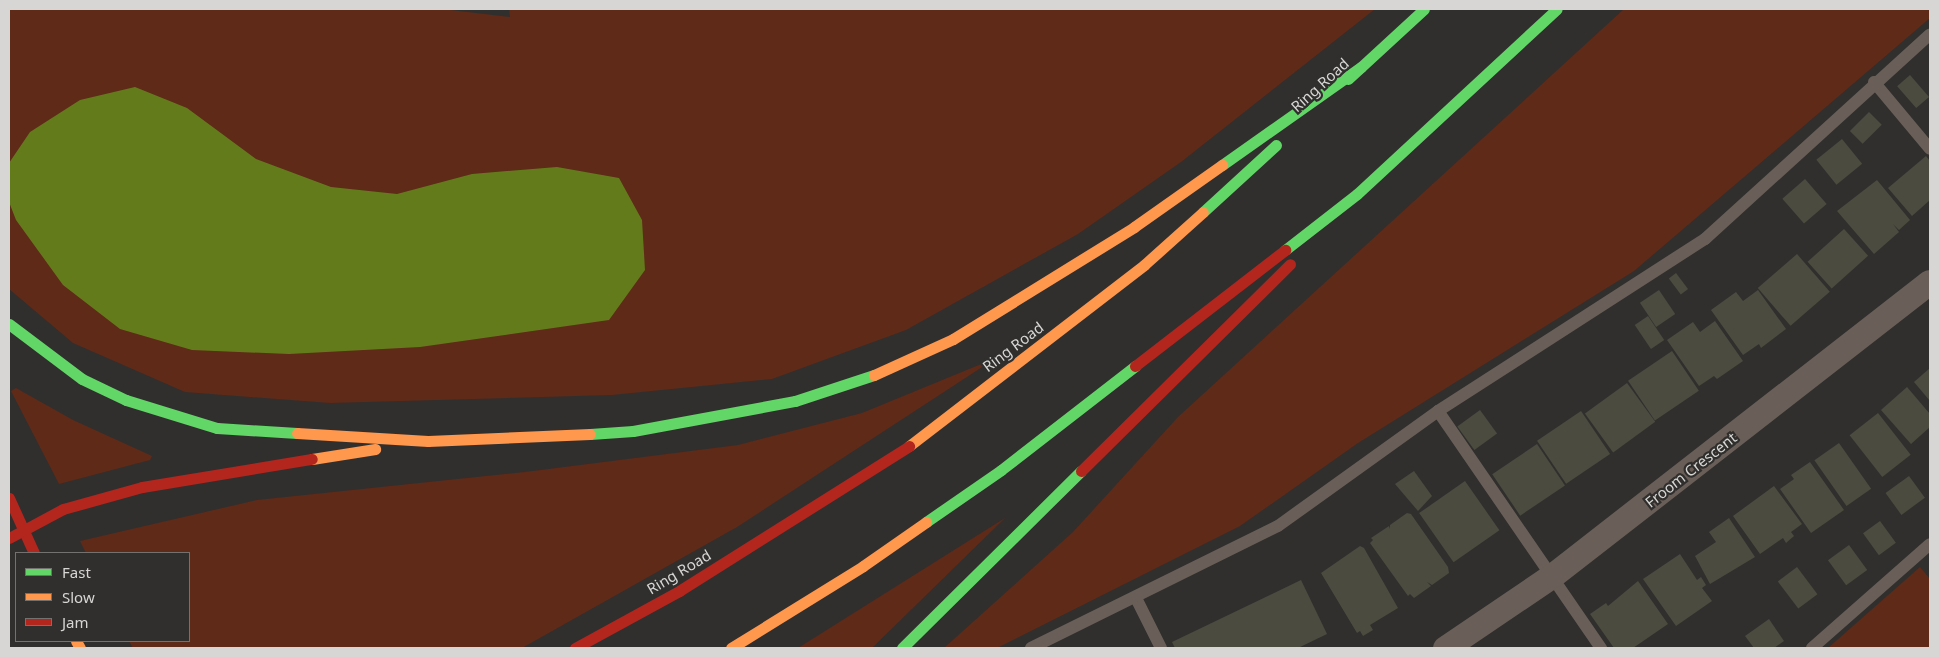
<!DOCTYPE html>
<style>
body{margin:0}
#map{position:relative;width:1939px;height:657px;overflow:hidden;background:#302f2e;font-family:"Noto Sans",sans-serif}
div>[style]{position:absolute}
.green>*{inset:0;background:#5f2a18}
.water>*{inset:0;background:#647b1c}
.building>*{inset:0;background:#4c4b3f;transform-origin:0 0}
.lane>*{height:12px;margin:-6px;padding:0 6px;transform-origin:6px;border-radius:6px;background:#6a5f58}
.street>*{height:25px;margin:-12.5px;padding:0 12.5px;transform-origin:12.5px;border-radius:12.5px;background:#6a5f58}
.fast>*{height:11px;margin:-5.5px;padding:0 5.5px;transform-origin:5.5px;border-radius:5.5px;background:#63d668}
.slow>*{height:11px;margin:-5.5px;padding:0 5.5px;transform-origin:5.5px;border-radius:5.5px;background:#ff974d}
.jam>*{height:11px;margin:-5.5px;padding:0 5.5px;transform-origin:5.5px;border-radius:5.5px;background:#b3261e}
span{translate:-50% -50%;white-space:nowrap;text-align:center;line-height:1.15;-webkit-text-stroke:4.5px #312f2d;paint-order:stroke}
.street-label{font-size:15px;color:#d7d6d5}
.frame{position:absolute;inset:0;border:10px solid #d7d6d5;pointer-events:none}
.legend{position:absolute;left:15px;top:552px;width:175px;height:90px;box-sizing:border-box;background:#312f2d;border:1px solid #737270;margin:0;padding:6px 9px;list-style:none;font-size:15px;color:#d7d6d5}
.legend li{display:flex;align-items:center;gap:10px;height:25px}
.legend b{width:25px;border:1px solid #737270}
</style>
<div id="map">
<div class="green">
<i style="clip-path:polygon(9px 9px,442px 9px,510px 17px,509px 9px,1375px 9px,1181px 162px,1078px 234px,906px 330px,772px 379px,612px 395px,330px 403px,185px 392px,73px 343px,9px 289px)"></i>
<i style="clip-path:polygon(1624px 9px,1930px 9px,1930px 18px,1634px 271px,1358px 443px,1240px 526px,997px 648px,944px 648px,1073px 532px,1178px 417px)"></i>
<i style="clip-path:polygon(996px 358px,737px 527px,522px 648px,133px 648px,129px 641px,189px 641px,189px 553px,86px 553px,80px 541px,257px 500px,525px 472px,738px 445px,862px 413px)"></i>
<i style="clip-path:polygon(16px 388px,73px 420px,152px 456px,150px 460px,59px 484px,11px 391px)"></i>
<i style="clip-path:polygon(1005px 518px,872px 648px,798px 648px)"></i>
<i style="clip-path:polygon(1920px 567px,1930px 579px,1930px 648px,1828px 648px)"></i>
</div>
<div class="water">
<i style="clip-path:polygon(135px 87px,187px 108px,256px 159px,331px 187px,397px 194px,472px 174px,557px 167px,619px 178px,642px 220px,645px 270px,609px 320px,420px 347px,289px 354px,192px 350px,120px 329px,63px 285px,16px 220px,9px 202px,9px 163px,30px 132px,80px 100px)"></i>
</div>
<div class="building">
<i style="left:1910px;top:75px;width:29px;height:17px;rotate:49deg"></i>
<i style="left:1869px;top:112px;width:18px;height:27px;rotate:45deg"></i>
<i style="left:1842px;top:139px;width:32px;height:33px;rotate:51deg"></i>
<i style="clip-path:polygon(1926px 156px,1930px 161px,1930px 200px,1912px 216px,1888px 188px)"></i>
<i style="left:1805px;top:179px;width:33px;height:30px;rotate:49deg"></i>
<i style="clip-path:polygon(1877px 180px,1910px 220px,1899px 230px,1893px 224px,1899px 232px,1874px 254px,1837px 211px)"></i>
<i style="left:1844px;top:229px;width:36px;height:49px;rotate:48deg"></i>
<i style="left:1797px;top:254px;width:50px;height:52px;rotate:49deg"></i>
<i style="left:1676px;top:273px;width:20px;height:9px;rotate:53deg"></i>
<i style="left:1659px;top:290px;width:29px;height:23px;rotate:56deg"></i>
<i style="clip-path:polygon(1758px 290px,1786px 329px,1761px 348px,1759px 344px,1743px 355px,1711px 310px,1736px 292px,1743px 301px)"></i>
<i style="left:1648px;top:316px;width:29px;height:16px;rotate:56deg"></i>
<i style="clip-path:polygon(1715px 321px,1743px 361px,1717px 379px,1714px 376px,1699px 386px,1667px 340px,1693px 322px,1700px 332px)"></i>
<i style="left:1672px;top:351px;width:48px;height:53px;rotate:56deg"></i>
<i style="clip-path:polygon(1930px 368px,1930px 401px,1914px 382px)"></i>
<i style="left:1627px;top:383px;width:48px;height:52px;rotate:54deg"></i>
<i style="clip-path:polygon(1907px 387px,1930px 414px,1930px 427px,1911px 444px,1881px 410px)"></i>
<i style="left:1480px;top:410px;width:29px;height:28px;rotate:54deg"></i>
<i style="left:1581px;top:411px;width:52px;height:53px;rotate:56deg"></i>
<i style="left:1878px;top:413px;width:53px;height:36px;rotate:52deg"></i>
<i style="left:1839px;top:443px;width:56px;height:30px;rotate:55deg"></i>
<i style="left:1537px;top:444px;width:50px;height:54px;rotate:56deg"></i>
<i style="clip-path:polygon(1810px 462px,1844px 510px,1811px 533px,1780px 489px,1794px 479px,1791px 475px)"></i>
<i style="clip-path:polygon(1414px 471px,1432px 496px,1418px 511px,1395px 484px)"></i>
<i style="left:1909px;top:476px;width:27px;height:29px;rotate:54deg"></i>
<i style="left:1465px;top:481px;width:60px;height:56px;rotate:55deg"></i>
<i style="clip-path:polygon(1774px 486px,1802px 524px,1791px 532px,1794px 536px,1786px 543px,1783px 538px,1760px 554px,1733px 516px)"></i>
<i style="clip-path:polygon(1407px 513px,1411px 514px,1448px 567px,1449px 573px,1432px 585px,1427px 582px,1431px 586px,1414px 598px,1410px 594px,1408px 596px,1370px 543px,1373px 540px,1371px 538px,1389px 526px,1390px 529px,1390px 525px)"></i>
<i style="clip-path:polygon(1729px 518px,1755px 557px,1710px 584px,1695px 556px,1716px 542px,1709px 532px)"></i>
<i style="left:1880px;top:521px;width:27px;height:21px;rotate:54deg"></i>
<i style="left:1849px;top:545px;width:31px;height:26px;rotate:54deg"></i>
<i style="clip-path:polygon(1360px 546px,1364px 548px,1398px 608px,1370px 625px,1373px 630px,1363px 636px,1360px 631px,1357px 633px,1321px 573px)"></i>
<i style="clip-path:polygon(1680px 554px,1697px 580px,1701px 577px,1706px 585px,1702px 588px,1712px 601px,1676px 626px,1643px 579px)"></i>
<i style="left:1797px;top:567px;width:34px;height:24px;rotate:53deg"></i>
<i style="clip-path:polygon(1301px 580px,1327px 634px,1298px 648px,1175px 648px,1172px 642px)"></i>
<i style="clip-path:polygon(1638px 581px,1668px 624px,1633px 648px,1614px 648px,1590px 614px,1606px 603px,1608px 606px)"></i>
<i style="clip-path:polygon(1769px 619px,1784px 641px,1774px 648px,1754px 648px,1745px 636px)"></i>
</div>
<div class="lane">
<i style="left:1874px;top:82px;width:87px;rotate:50.1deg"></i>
<i style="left:1438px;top:411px;width:288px;rotate:55.5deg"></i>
<i style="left:1136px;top:598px;width:56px;rotate:63.4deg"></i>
<i style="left:1031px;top:648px;width:275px;rotate:-26.3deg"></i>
<i style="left:1278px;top:526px;width:197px;rotate:-35.7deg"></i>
<i style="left:1438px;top:411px;width:318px;rotate:-32.8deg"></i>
<i style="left:1705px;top:239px;width:304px;rotate:-42.3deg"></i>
<i style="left:1812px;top:648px;width:157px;rotate:-41.4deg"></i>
</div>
<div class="street">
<i style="left:1445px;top:648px;width:130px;rotate:-34.1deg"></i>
<i style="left:1553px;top:575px;width:477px;rotate:-37.9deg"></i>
</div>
<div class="fast">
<i style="left:1348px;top:79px;width:103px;rotate:-42.6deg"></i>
<i style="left:1222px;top:165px;width:170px;rotate:-35.2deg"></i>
<i style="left:1203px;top:212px;width:99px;rotate:-42.5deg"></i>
<i style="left:1285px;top:250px;width:91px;rotate:-37.9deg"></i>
<i style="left:1357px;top:194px;width:272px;rotate:-42.8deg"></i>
<i style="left:9px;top:324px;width:91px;rotate:37deg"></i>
<i style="left:82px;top:379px;width:49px;rotate:25.5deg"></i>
<i style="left:126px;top:400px;width:95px;rotate:17.1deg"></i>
<i style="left:217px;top:428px;width:80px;rotate:3.6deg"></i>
<i style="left:590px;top:434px;width:43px;rotate:-4deg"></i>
<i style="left:633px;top:431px;width:165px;rotate:-10.5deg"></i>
<i style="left:795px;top:401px;width:83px;rotate:-18.2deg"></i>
<i style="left:926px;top:522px;width:91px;rotate:-34.7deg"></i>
<i style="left:1001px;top:470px;width:170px;rotate:-37.8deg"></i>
<i style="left:902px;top:648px;width:252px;rotate:-44.7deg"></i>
</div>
<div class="slow">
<i style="left:874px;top:375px;width:87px;rotate:-24.5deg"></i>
<i style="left:953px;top:339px;width:213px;rotate:-31.7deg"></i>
<i style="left:1134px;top:227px;width:108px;rotate:-35.2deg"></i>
<i style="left:297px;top:433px;width:131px;rotate:3.5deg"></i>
<i style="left:428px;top:441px;width:162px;rotate:-2.5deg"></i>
<i style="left:909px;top:446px;width:297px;rotate:-37.6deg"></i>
<i style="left:1144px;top:265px;width:79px;rotate:-41.9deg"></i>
<i style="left:312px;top:459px;width:64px;rotate:-9deg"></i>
<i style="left:76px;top:641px;width:8px;rotate:60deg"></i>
<i style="left:731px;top:648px;width:155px;rotate:-31.8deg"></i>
<i style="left:863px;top:566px;width:77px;rotate:-34.9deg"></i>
</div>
<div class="jam">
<i style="left:1135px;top:366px;width:190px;rotate:-37.7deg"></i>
<i style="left:1081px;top:471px;width:294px;rotate:-44.7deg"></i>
<i style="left:9px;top:498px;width:60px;rotate:65.6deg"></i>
<i style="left:9px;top:538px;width:61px;rotate:-28.2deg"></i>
<i style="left:63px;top:509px;width:82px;rotate:-15.6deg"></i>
<i style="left:142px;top:487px;width:172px;rotate:-9.4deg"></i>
<i style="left:575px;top:648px;width:119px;rotate:-28.7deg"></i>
<i style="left:679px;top:591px;width:272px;rotate:-32.2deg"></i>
</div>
<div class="street-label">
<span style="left:1320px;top:85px;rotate:-42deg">Ring Road</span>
<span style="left:1013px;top:347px;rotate:-37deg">Ring Road</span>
<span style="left:1691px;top:470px;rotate:-38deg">Froom Crescent</span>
<span style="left:679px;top:572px;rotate:-31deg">Ring Road</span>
</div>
<div class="frame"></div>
<ul class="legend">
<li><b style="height:6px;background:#63d668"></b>Fast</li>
<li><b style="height:6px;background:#ff974d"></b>Slow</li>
<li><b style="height:6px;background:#b3261e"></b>Jam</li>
</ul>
</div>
